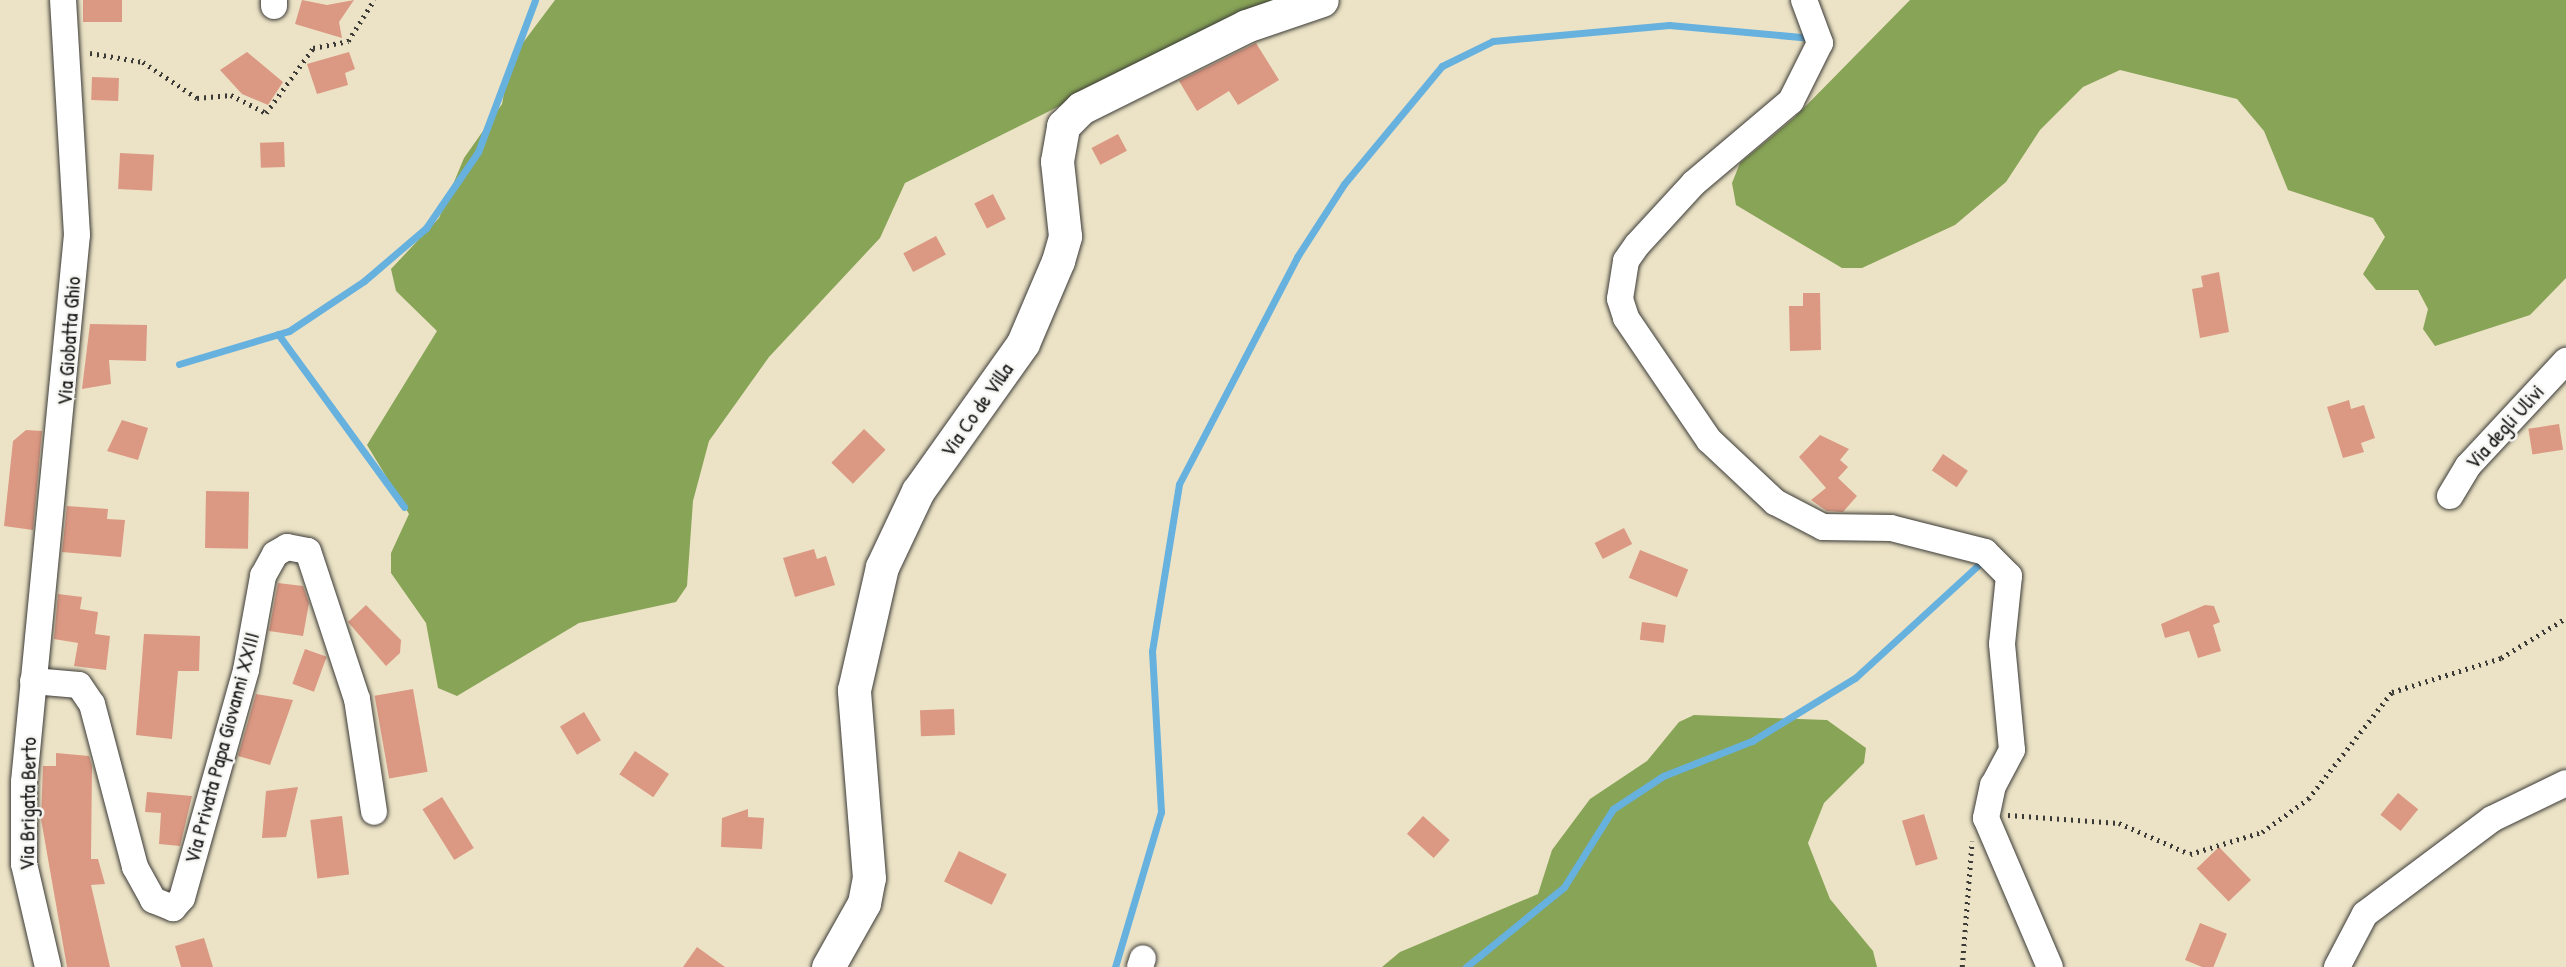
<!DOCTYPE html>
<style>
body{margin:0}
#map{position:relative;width:2566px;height:967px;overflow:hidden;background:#ece3c6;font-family:"Patrick Hand",sans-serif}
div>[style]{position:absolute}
.forest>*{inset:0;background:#88a457}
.stream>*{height:7px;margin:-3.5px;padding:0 3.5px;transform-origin:3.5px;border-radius:3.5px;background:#67b1df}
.building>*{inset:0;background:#db9883;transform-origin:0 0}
.path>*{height:4.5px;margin-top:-2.25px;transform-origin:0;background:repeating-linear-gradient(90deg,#3b3a36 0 2px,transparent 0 7px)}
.roads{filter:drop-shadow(0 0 2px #3b3a36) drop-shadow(0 0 2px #3b3a36)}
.minor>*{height:26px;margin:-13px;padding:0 13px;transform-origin:13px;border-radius:13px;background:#fff}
.tertiary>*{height:33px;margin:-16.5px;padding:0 16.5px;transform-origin:16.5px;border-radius:16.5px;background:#fff}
span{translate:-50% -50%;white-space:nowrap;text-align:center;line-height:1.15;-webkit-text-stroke:5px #f6f6f2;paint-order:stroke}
.street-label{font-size:21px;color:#1c1c1c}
</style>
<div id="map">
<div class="forest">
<i style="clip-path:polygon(555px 0,1272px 0,905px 183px,880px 238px,769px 357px,709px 441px,693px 501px,687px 586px,676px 602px,579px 623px,457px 696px,438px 688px,426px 623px,391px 573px,391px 553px,409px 514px,367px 445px,437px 331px,396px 291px,391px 269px,439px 218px,464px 158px,502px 104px,510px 60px)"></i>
<i style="clip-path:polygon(1910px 0,2566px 0,2566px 278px,2530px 315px,2435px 346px,2423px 329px,2428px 309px,2418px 290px,2376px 290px,2363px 274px,2385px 237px,2373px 218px,2288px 190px,2264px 131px,2237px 99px,2120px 70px,2083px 87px,2040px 130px,2006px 182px,1955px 225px,1862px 268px,1842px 268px,1736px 205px,1732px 183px,1740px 163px,1794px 118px)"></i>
<i style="clip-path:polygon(1694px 715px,1827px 720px,1866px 748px,1864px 763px,1824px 803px,1808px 843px,1830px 899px,1873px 951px,1877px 967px,1382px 967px,1400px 952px,1538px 894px,1552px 850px,1590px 799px,1647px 761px,1679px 722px)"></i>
</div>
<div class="stream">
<i style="left:278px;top:334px;width:214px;rotate:53.9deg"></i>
<i style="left:179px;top:364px;width:115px;rotate:-16.7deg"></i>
<i style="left:289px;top:331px;width:90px;rotate:-33.7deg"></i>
<i style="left:364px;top:281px;width:82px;rotate:-40.5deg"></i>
<i style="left:426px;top:228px;width:92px;rotate:-55.6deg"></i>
<i style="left:478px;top:152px;width:162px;rotate:-69.4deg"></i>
<i style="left:1115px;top:967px;width:162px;rotate:-73.5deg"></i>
<i style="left:1161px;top:812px;width:161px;rotate:-93.2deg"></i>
<i style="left:1152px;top:651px;width:169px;rotate:-80.8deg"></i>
<i style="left:1179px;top:484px;width:256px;rotate:-62.5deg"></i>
<i style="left:1297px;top:257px;width:87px;rotate:-57.2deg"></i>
<i style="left:1344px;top:184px;width:153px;rotate:-50.3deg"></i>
<i style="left:1442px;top:66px;width:57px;rotate:-26.1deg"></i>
<i style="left:1493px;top:41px;width:177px;rotate:-5.2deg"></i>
<i style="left:1669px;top:25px;width:143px;rotate:5.2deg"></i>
<i style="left:1466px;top:967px;width:127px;rotate:-39.2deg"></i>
<i style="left:1564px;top:887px;width:92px;rotate:-57.9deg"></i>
<i style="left:1613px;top:809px;width:60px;rotate:-33.4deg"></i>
<i style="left:1663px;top:776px;width:96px;rotate:-21.5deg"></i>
<i style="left:1752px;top:741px;width:121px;rotate:-31.5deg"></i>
<i style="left:1855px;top:678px;width:175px;rotate:-42.5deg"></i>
</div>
<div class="building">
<i style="left:83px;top:0;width:39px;height:22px"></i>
<i style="clip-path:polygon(302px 0,327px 5px,354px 0,339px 22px,342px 38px,295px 24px)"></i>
<i style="clip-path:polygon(1256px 43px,1279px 80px,1238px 105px,1229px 91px,1197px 111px,1179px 81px)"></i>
<i style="clip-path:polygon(247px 52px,283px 82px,268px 105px,242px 94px,220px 70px)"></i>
<i style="clip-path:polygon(349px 52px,355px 69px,345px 73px,348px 85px,317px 94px,307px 64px)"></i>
<i style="left:92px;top:77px;width:27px;height:23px;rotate:2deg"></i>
<i style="left:1118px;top:134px;width:19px;height:30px;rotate:62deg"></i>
<i style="left:284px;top:142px;width:25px;height:24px;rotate:88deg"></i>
<i style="left:120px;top:153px;width:34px;height:36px;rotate:3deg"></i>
<i style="left:993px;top:194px;width:28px;height:21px;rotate:63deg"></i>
<i style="left:936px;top:236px;width:21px;height:37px;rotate:62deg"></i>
<i style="clip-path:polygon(2219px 272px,2229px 332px,2200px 338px,2192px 289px,2203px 287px,2201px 276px)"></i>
<i style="clip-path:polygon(1803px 293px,1820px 293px,1821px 350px,1790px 351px,1789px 306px,1803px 306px)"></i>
<i style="clip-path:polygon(90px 324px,147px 325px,146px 361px,109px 360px,111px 384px,82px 389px)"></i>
<i style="clip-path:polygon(2349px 400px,2351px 409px,2364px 405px,2375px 438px,2361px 443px,2364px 452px,2343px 458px,2327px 407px)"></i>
<i style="clip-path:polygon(122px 420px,148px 428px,138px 460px,107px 451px)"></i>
<i style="left:2559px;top:424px;width:26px;height:31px;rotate:81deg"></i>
<i style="left:864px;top:429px;width:30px;height:47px;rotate:44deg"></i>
<i style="clip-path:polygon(26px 430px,42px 431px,33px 530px,4px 526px,13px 441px)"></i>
<i style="clip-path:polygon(1820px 435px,1849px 449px,1840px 460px,1848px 467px,1838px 478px,1857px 496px,1843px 512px,1827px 511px,1811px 500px,1826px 488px,1799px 457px)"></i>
<i style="left:1943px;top:454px;width:30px;height:20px;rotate:34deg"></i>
<i style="left:206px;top:491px;width:43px;height:57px;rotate:1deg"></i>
<i style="clip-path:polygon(67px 506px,108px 509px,107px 519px,125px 520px,121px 557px,62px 552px)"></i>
<i style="left:1624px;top:528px;width:18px;height:33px;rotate:63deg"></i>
<i style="clip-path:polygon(814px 549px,817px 559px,826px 556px,835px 585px,795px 597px,783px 558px)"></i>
<i style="left:1640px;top:550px;width:52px;height:30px;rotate:22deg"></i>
<i style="clip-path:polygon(278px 583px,303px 586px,309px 603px,303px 636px,269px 631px)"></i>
<i style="clip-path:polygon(58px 594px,82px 597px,80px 609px,98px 612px,95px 634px,110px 636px,106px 670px,74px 666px,78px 643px,54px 639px)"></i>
<i style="clip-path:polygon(366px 605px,401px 640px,400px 653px,386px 666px,348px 622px)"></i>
<i style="clip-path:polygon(2205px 605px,2214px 606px,2220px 622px,2213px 625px,2221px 651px,2198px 658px,2189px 631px,2165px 638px,2161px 624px)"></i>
<i style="left:1642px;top:622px;width:24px;height:18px;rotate:7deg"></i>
<i style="clip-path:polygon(144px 634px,200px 636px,199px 671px,178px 671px,172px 739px,136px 735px)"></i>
<i style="left:305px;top:649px;width:23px;height:37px;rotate:20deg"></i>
<i style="left:413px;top:689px;width:84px;height:39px;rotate:80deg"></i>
<i style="clip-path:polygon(256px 694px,293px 700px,270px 765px,238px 756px)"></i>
<i style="left:954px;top:709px;width:26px;height:34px;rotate:88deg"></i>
<i style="left:584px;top:712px;width:33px;height:28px;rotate:59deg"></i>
<i style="left:635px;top:751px;width:41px;height:28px;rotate:34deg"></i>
<i style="clip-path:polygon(56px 753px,89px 756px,92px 766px,91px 859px,98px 859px,105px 884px,91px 885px,110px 967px,67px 967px,41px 819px,43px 766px,56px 766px)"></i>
<i style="clip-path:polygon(298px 787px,286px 837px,262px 838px,266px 791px)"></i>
<i style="clip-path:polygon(147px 792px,192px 796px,180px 846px,159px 844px,161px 813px,145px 812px)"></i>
<i style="left:2398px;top:793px;width:26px;height:28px;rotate:39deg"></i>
<i style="left:442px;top:797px;width:60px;height:23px;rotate:58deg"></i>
<i style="clip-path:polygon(748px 809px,748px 817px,764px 818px,762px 849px,721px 847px,722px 818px)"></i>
<i style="left:1924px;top:814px;width:47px;height:23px;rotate:73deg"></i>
<i style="left:342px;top:816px;width:59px;height:32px;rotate:83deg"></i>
<i style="left:1423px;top:816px;width:36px;height:24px;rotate:42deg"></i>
<i style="left:2219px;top:847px;width:46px;height:31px;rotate:46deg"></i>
<i style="left:959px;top:851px;width:53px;height:34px;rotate:26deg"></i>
<i style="left:2200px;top:923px;width:29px;height:40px;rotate:22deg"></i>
<i style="clip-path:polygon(204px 938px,213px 967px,181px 967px,175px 946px)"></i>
<i style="clip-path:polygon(697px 947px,725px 967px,683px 967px)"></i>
</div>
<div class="path">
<i style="left:90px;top:53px;width:54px;rotate:9.6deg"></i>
<i style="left:143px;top:62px;width:65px;rotate:33.7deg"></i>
<i style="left:197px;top:98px;width:34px;rotate:-5deg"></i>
<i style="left:231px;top:95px;width:39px;rotate:27deg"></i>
<i style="left:266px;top:113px;width:80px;rotate:-54.1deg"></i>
<i style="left:313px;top:48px;width:36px;rotate:-11deg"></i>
<i style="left:348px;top:41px;width:49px;rotate:-57.6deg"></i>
<i style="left:2008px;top:815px;width:111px;rotate:4.1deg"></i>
<i style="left:2119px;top:823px;width:77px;rotate:23.6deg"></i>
<i style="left:2190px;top:854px;width:75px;rotate:-17deg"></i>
<i style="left:2262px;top:832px;width:57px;rotate:-35.7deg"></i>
<i style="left:2308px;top:799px;width:136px;rotate:-51.9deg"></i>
<i style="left:2392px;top:692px;width:114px;rotate:-17.3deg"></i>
<i style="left:2501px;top:658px;width:76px;rotate:-31.6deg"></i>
<i style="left:1962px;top:967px;width:126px;rotate:-85.5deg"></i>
</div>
<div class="roads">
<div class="minor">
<i style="left:274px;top:0;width:6px;rotate:90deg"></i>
<i style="left:1804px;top:0;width:46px;rotate:69.6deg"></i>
<i style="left:1820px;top:43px;width:65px;rotate:116.6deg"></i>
<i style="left:1791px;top:101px;width:127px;rotate:139.8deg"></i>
<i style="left:1694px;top:183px;width:84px;rotate:132.6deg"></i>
<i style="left:1637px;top:245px;width:19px;rotate:125deg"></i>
<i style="left:1626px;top:261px;width:38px;rotate:99deg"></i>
<i style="left:1620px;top:299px;width:20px;rotate:72deg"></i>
<i style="left:1626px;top:318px;width:148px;rotate:55.8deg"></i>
<i style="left:1709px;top:440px;width:91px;rotate:43.2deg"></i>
<i style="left:1775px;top:502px;width:54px;rotate:27.5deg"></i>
<i style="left:1823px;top:527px;width:68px;rotate:0.8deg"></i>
<i style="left:1891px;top:528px;width:97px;rotate:14.3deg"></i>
<i style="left:1985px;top:552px;width:34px;rotate:45deg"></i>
<i style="left:2009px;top:576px;width:68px;rotate:95.9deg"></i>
<i style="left:2002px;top:644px;width:106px;rotate:84.6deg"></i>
<i style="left:2012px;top:750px;width:40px;rotate:118deg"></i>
<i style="left:1993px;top:785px;width:34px;rotate:102deg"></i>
<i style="left:1986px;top:818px;width:162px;rotate:66.8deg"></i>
<i style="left:2450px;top:496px;width:35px;rotate:-59deg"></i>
<i style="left:2468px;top:466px;width:144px;rotate:-47deg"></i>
<i style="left:33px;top:681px;width:46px;rotate:5deg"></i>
<i style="left:79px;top:685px;width:23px;rotate:56deg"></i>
<i style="left:92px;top:704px;width:169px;rotate:75.2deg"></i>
<i style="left:135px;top:867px;width:38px;rotate:61deg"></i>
<i style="left:153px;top:900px;width:22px;rotate:22deg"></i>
<i style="left:173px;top:908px;width:13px;rotate:-48deg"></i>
<i style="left:182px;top:898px;width:237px;rotate:-74.3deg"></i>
<i style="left:246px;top:670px;width:96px;rotate:-79.7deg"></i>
<i style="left:263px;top:576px;width:25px;rotate:-61deg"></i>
<i style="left:275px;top:554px;width:14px;rotate:-30deg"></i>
<i style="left:287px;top:547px;width:21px;rotate:11deg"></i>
<i style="left:308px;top:551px;width:156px;rotate:71.7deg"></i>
<i style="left:357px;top:699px;width:114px;rotate:81.4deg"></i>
<i style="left:48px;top:967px;width:106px;rotate:-103.1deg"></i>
<i style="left:24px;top:864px;width:82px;rotate:-90deg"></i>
<i style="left:24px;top:782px;width:550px;rotate:-84.47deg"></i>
<i style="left:77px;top:235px;width:235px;rotate:-93.4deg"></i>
<i style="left:1140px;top:967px;width:9px;rotate:-72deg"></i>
<i style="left:2337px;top:967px;width:60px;rotate:-62.2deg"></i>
<i style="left:2365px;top:914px;width:159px;rotate:-36.8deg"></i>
<i style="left:2492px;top:819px;width:82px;rotate:-25.9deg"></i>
</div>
<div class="tertiary">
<i style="left:828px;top:967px;width:73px;rotate:-60.6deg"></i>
<i style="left:864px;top:903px;width:25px;rotate:-79deg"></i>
<i style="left:869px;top:878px;width:189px;rotate:-94.6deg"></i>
<i style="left:854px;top:690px;width:126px;rotate:-77.2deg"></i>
<i style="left:882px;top:567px;width:84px;rotate:-64.7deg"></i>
<i style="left:918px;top:491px;width:181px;rotate:-54.6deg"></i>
<i style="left:1023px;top:343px;width:89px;rotate:-66.9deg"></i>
<i style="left:1058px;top:261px;width:26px;rotate:-74deg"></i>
<i style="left:1065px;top:236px;width:75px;rotate:-96.1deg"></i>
<i style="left:1057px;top:161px;width:36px;rotate:-80deg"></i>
<i style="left:1063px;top:126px;width:25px;rotate:-45deg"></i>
<i style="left:1081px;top:108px;width:184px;rotate:-26.4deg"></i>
<i style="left:1246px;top:26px;width:80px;rotate:-18.9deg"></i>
</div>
</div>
<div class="street-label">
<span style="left:69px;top:341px;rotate:-86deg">Via Giobatta Ghio</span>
<span style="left:977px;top:410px;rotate:-55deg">Via Co de Villa</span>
<span style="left:2505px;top:427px;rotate:-48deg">Via degli Ulivi</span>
<span style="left:222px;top:748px;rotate:-75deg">Via Privata Papa Giovanni XXIII</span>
<span style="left:28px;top:804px;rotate:-89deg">Via Brigata Berto</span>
</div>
</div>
